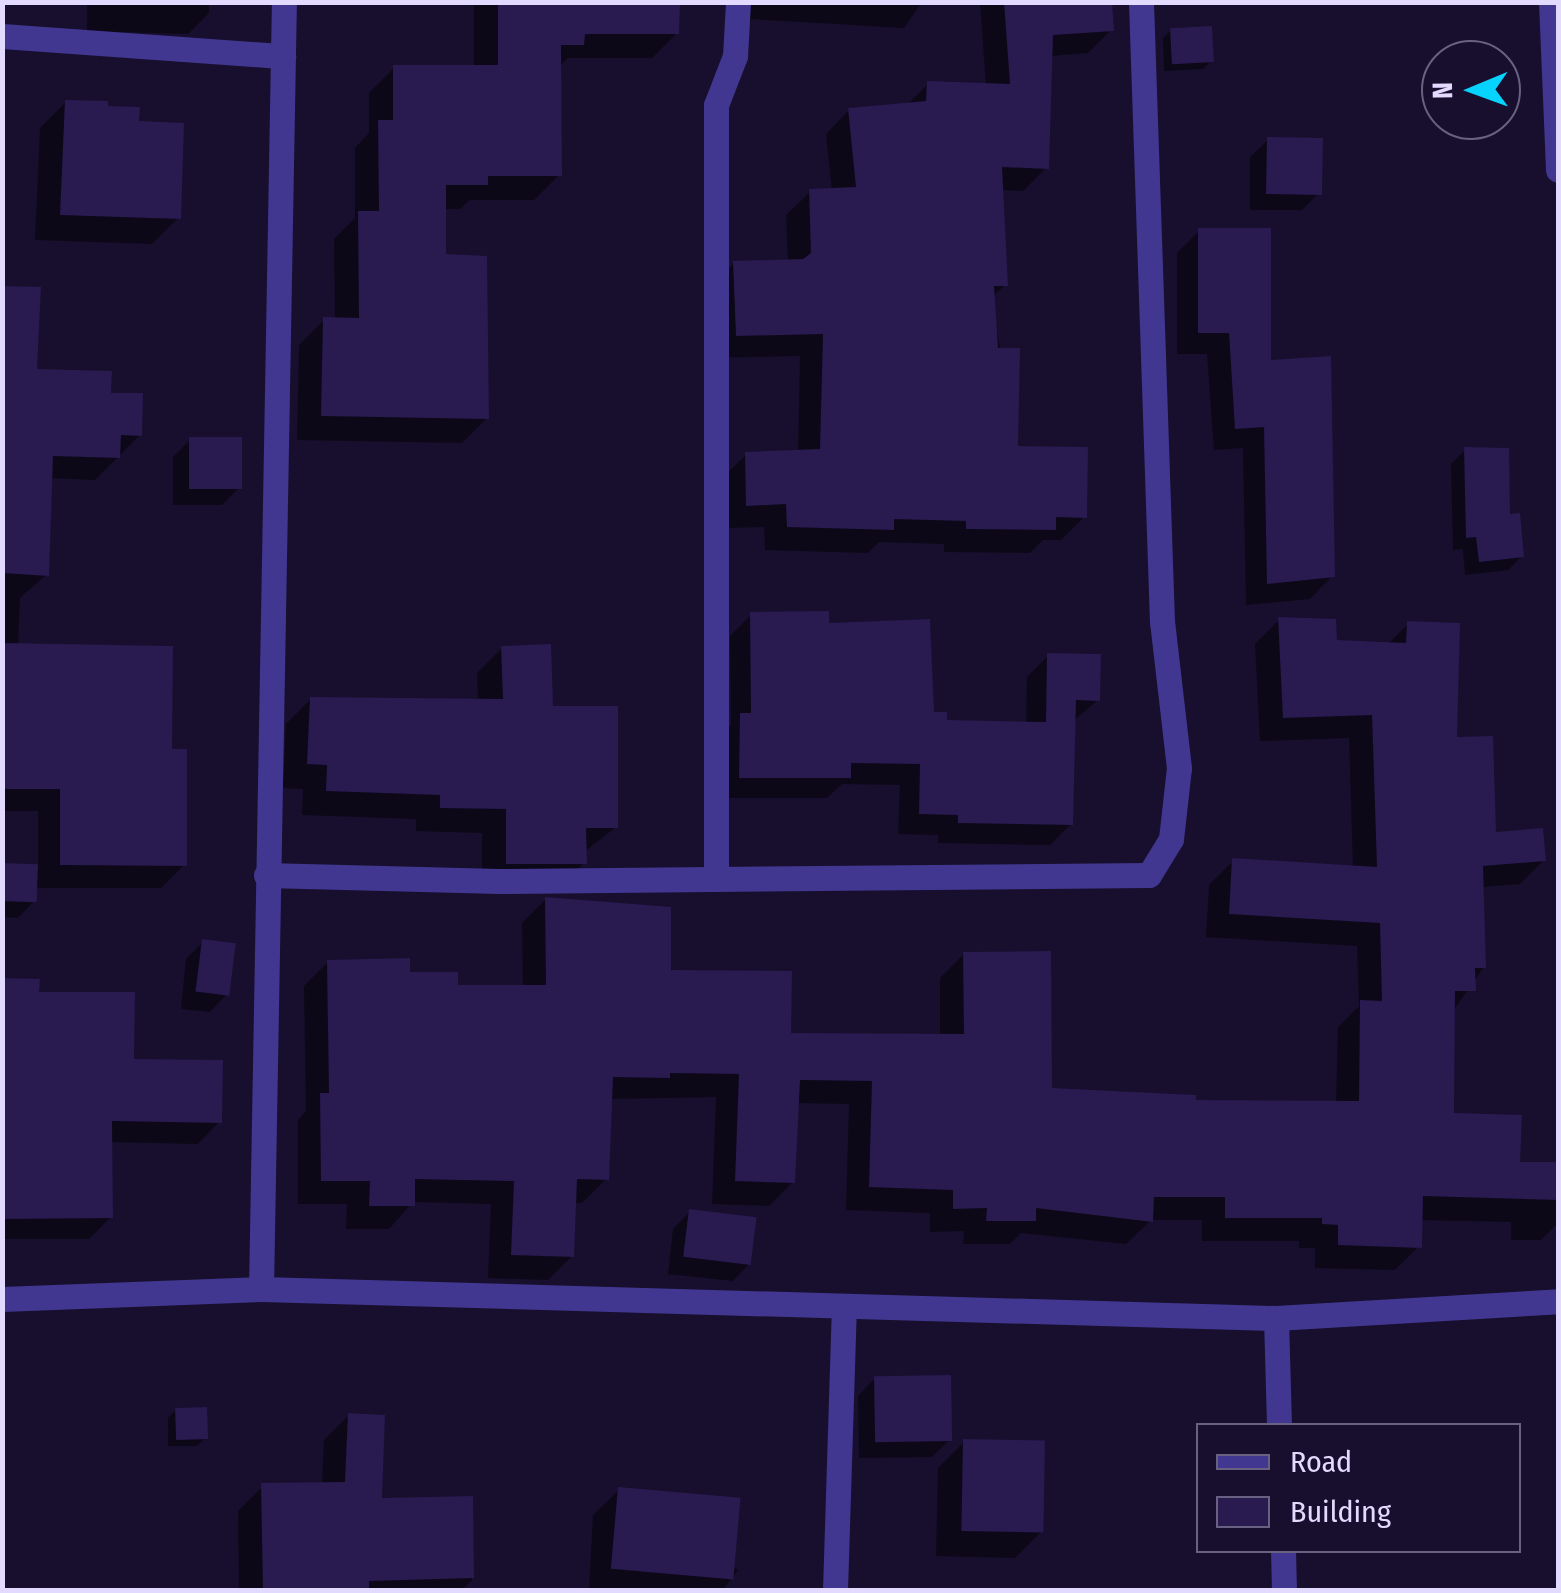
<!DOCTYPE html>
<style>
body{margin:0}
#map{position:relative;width:1561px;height:1593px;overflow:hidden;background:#170f2d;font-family:"Fira Sans Condensed",sans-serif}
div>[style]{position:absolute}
.shadow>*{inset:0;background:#0007}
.building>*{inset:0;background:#291a50;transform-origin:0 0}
.minor>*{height:25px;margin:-12.5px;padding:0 12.5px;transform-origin:12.5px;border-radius:12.5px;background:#413790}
span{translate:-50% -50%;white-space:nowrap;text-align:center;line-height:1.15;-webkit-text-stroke:9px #170f2d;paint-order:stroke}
.frame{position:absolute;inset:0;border:5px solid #e2dbff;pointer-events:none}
.legend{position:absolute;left:1196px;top:1423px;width:325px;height:130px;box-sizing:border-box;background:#170f2d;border:2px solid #686181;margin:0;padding:12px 18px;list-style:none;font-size:30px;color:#e2dbff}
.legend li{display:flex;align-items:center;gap:20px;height:50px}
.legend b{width:50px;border:2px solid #686181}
.north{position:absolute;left:1421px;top:40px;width:100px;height:100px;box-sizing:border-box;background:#170f2d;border:2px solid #686181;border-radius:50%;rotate:269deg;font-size:28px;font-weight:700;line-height:40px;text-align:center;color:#e2dbff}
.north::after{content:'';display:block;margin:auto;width:35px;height:45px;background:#07d3ff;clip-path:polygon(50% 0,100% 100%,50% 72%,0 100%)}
</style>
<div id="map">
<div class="shadow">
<i style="clip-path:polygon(209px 2px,209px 13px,188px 34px,87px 31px,87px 5px,74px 5px)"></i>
<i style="clip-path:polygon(474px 2px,677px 2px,677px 33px,652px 58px,568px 58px,559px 67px,559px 175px,534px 200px,470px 200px,460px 209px,443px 209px,444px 256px,487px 418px,462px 443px,297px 440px,299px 345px,324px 320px,335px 320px,334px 239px,355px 218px,355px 148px,369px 133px,369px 93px,394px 68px,474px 67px)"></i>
<i style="clip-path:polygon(750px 2px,922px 2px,904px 28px,749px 19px)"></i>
<i style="clip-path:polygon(980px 2px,1109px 2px,1111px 30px,1088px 53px,1050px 56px,1046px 168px,1023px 191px,1001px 190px,1005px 285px,992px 297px,1015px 449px,1084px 517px,1061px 540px,1043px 540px,1030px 553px,944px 552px,944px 544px,879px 542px,868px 553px,765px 550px,764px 527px,724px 528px,722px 478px,746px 455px,798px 453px,800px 356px,713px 358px,711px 287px,734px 263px,788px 262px,786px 215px,810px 192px,832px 191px,826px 134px,849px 110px,906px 106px,928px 84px,986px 86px)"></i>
<i style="clip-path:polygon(1171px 30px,1211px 61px,1203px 69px,1164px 71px,1163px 38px)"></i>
<i style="clip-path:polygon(66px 102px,105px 108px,137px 124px,178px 218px,152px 244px,35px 240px,40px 128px)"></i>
<i style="clip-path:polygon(1268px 140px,1319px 193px,1302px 210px,1250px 210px,1250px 157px)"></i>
<i style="clip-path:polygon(1199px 231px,1269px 363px,1332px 576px,1310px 599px,1246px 605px,1243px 448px,1214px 450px,1207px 354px,1177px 354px,1177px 253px)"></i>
<i style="clip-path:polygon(2px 288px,35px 371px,109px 395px,140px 435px,95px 480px,49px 478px,46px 575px,20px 598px,18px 646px,169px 752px,184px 865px,161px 888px,35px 888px,35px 900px,18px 918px,2px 917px,2px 865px,38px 866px,38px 811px,2px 811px)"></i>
<i style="clip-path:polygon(190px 440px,239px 488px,222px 505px,173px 505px,173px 457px)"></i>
<i style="clip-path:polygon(1465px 450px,1508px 517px,1522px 556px,1508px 570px,1465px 575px,1463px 549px,1453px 550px,1451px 464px)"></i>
<i style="clip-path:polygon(751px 615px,827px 626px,944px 723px,1026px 724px,1027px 677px,1048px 656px,1098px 700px,1073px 721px,1071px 824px,1050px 845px,938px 843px,938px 835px,898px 834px,900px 785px,842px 784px,827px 798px,719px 798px,719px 737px,731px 725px,730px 636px)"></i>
<i style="clip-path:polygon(1279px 620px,1335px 643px,1387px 645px,1408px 624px,1494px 835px,1544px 860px,1520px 884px,1482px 887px,1484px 967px,1453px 1011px,1451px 1115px,1518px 1165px,1558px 1164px,1558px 1223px,1541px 1240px,1511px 1240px,1511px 1222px,1420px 1220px,1419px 1246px,1395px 1270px,1315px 1268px,1315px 1248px,1299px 1248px,1299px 1241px,1202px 1241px,1202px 1220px,1151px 1220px,1126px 1244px,1021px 1233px,1010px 1244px,963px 1244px,964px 1231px,930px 1232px,930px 1213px,846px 1210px,849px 1104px,796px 1103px,793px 1182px,769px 1206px,712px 1204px,716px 1097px,610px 1099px,606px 1179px,582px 1203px,573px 1203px,572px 1256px,548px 1280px,488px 1278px,491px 1204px,413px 1202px,389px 1229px,346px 1229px,347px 1204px,298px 1204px,298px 1120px,306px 1111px,304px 986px,328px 962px,456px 987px,523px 987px,522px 923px,546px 899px,789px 1035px,940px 1036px,940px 978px,964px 954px,1050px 1091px,1193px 1102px,1336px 1103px,1338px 1027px,1359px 1006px,1357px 946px,1206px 937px,1209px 885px,1233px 861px,1353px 868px,1349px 738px,1260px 741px,1255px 644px)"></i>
<i style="clip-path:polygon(502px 648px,550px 709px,616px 827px,584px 852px,584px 863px,560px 888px,482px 888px,482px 833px,416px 831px,416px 819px,302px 815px,303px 789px,283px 788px,286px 724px,311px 699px,478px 701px,477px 673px)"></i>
<i style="clip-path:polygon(203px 942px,227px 994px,210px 1012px,181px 1009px,186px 959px)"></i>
<i style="clip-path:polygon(2px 980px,37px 994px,219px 1122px,198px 1144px,110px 1142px,111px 1217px,89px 1239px,2px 1239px)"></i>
<i style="clip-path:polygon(690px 1212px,750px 1263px,733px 1281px,668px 1274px,673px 1229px)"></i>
<i style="clip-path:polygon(875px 1378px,949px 1440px,932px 1457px,859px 1458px,858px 1396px)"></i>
<i style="clip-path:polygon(176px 1410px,205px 1438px,197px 1446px,168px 1446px,168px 1418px)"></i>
<i style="clip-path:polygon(349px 1415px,379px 1500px,470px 1499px,472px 1580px,462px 1590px,239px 1590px,238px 1511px,263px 1486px,322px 1485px,324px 1440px)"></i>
<i style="clip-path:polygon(964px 1442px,1041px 1532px,1015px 1558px,936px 1556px,938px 1468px)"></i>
<i style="clip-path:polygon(619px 1490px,738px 1570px,723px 1590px,589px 1590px,593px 1515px)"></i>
</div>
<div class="building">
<i style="clip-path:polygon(498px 2px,680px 2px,679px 34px,585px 34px,584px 45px,561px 45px,562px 176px,488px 176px,488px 185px,446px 185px,446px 254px,487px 256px,489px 419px,321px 416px,323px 317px,359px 318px,358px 211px,379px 211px,378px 120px,393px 120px,393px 65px,498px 65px)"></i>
<i style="clip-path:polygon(1004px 2px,1112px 2px,1114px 31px,1053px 35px,1049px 169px,1002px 167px,1008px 286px,994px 286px,998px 348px,1020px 348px,1018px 446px,1088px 447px,1087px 518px,1056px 517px,1056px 530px,966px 529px,966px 521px,894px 519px,894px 530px,787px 527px,786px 504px,746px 506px,745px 452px,820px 449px,823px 334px,736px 336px,733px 261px,803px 259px,811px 253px,809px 189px,856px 187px,848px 108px,926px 101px,927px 81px,1010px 84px)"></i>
<i style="left:1212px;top:26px;width:36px;height:42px;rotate:87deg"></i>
<i style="clip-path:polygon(65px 100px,108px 101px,108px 106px,140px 107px,139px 121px,184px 123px,181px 219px,60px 215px)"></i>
<i style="left:1267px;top:137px;width:56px;height:57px;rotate:1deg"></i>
<i style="clip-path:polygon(1198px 228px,1271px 228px,1271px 360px,1331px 356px,1335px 577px,1267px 584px,1264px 427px,1235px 429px,1229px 333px,1198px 333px)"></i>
<i style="clip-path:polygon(2px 286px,41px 287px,37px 369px,112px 371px,111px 393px,143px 393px,142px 436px,121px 435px,120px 458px,53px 456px,49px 576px,2px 573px)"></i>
<i style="left:189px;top:437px;width:53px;height:52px"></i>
<i style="clip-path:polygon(1464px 447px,1509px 448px,1510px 514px,1520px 513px,1524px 557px,1479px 562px,1476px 537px,1466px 538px)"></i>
<i style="clip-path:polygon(829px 611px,829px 623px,930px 619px,934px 712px,947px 712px,947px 720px,1046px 722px,1047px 653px,1101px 654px,1100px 701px,1076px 700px,1073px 825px,958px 823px,958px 815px,919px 814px,920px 764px,851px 763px,851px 778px,739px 778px,740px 713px,751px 713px,750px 612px)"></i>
<i style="clip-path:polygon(1278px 617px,1336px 619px,1337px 640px,1406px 643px,1407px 621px,1460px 623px,1457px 737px,1493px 736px,1496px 832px,1543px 828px,1546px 861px,1483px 866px,1486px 968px,1475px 968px,1476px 991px,1455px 991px,1454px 1113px,1522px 1115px,1520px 1162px,1558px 1162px,1558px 1200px,1423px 1196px,1422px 1248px,1338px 1245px,1338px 1225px,1322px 1224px,1322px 1218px,1225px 1218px,1225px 1197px,1154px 1197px,1153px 1222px,1036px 1208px,1036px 1221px,986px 1221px,987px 1208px,953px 1209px,953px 1190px,869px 1187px,872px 1081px,800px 1080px,795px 1183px,735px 1181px,739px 1074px,670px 1073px,670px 1078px,613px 1077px,609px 1180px,577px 1179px,574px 1257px,511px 1255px,514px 1181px,415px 1179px,415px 1206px,369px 1206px,370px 1181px,321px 1181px,320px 1093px,329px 1093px,327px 960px,410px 958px,410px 972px,458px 972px,458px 985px,546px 985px,545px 897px,671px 907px,671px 970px,792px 971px,791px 1033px,964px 1034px,963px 952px,1051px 951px,1052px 1088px,1196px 1095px,1196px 1100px,1359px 1101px,1360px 1000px,1382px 1001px,1380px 923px,1229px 914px,1232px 858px,1377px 867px,1372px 715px,1283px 718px)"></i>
<i style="clip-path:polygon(2px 643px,173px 646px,172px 749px,187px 749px,187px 866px,60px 865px,60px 789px,2px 789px)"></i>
<i style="clip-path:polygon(551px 644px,553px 706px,618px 706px,618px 828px,586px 828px,587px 864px,506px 864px,506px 809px,440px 808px,440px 795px,326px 791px,327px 765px,307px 764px,310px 697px,503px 699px,501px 646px)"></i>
<i style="left:2px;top:863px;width:36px;height:38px;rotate:2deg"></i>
<i style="left:202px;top:939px;width:34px;height:53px;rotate:7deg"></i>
<i style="clip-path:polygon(2px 978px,40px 979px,39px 992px,135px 992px,134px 1059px,223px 1060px,222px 1123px,112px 1121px,113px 1218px,2px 1219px)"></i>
<i style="left:689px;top:1209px;width:68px;height:48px;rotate:7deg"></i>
<i style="left:951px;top:1375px;width:66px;height:77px;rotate:89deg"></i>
<i style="left:207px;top:1407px;width:32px;height:32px;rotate:88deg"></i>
<i style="clip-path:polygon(348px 1413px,385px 1415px,382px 1498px,473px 1496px,474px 1578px,369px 1581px,369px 1590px,263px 1590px,261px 1483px,345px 1482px)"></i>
<i style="left:963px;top:1439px;width:82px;height:92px;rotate:1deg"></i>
<i style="left:618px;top:1487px;width:123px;height:82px;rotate:5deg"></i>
</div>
<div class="minor">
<i style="left:1551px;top:2px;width:168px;rotate:87.6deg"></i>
<i style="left:2px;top:36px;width:282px;rotate:4.1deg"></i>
<i style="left:266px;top:875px;width:233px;rotate:1.5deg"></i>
<i style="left:499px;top:881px;width:650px;rotate:-0.53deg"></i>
<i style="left:1149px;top:875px;width:42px;rotate:-58.6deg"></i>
<i style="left:1171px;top:839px;width:71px;rotate:-83.6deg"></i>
<i style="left:1179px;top:768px;width:147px;rotate:-96.6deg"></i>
<i style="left:1162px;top:622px;width:620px;rotate:-91.94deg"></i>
<i style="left:716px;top:877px;width:772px;rotate:-90deg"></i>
<i style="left:716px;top:105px;width:53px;rotate:-68.8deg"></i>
<i style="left:735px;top:56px;width:54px;rotate:-86.8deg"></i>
<i style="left:261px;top:1289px;width:1287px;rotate:-88.98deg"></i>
<i style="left:2px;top:1299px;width:259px;rotate:-2.2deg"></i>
<i style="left:261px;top:1289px;width:1015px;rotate:1.64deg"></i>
<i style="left:1276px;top:1318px;width:283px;rotate:-3.4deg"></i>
<i style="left:1276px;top:1318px;width:108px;rotate:88.4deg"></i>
<i style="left:1283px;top:1550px;width:40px;rotate:88.6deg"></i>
<i style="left:835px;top:1590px;width:282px;rotate:-88.2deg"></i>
</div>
<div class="frame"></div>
<ul class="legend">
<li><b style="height:12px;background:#413790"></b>Road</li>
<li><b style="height:28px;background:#291a50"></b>Building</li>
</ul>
<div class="north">N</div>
</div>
